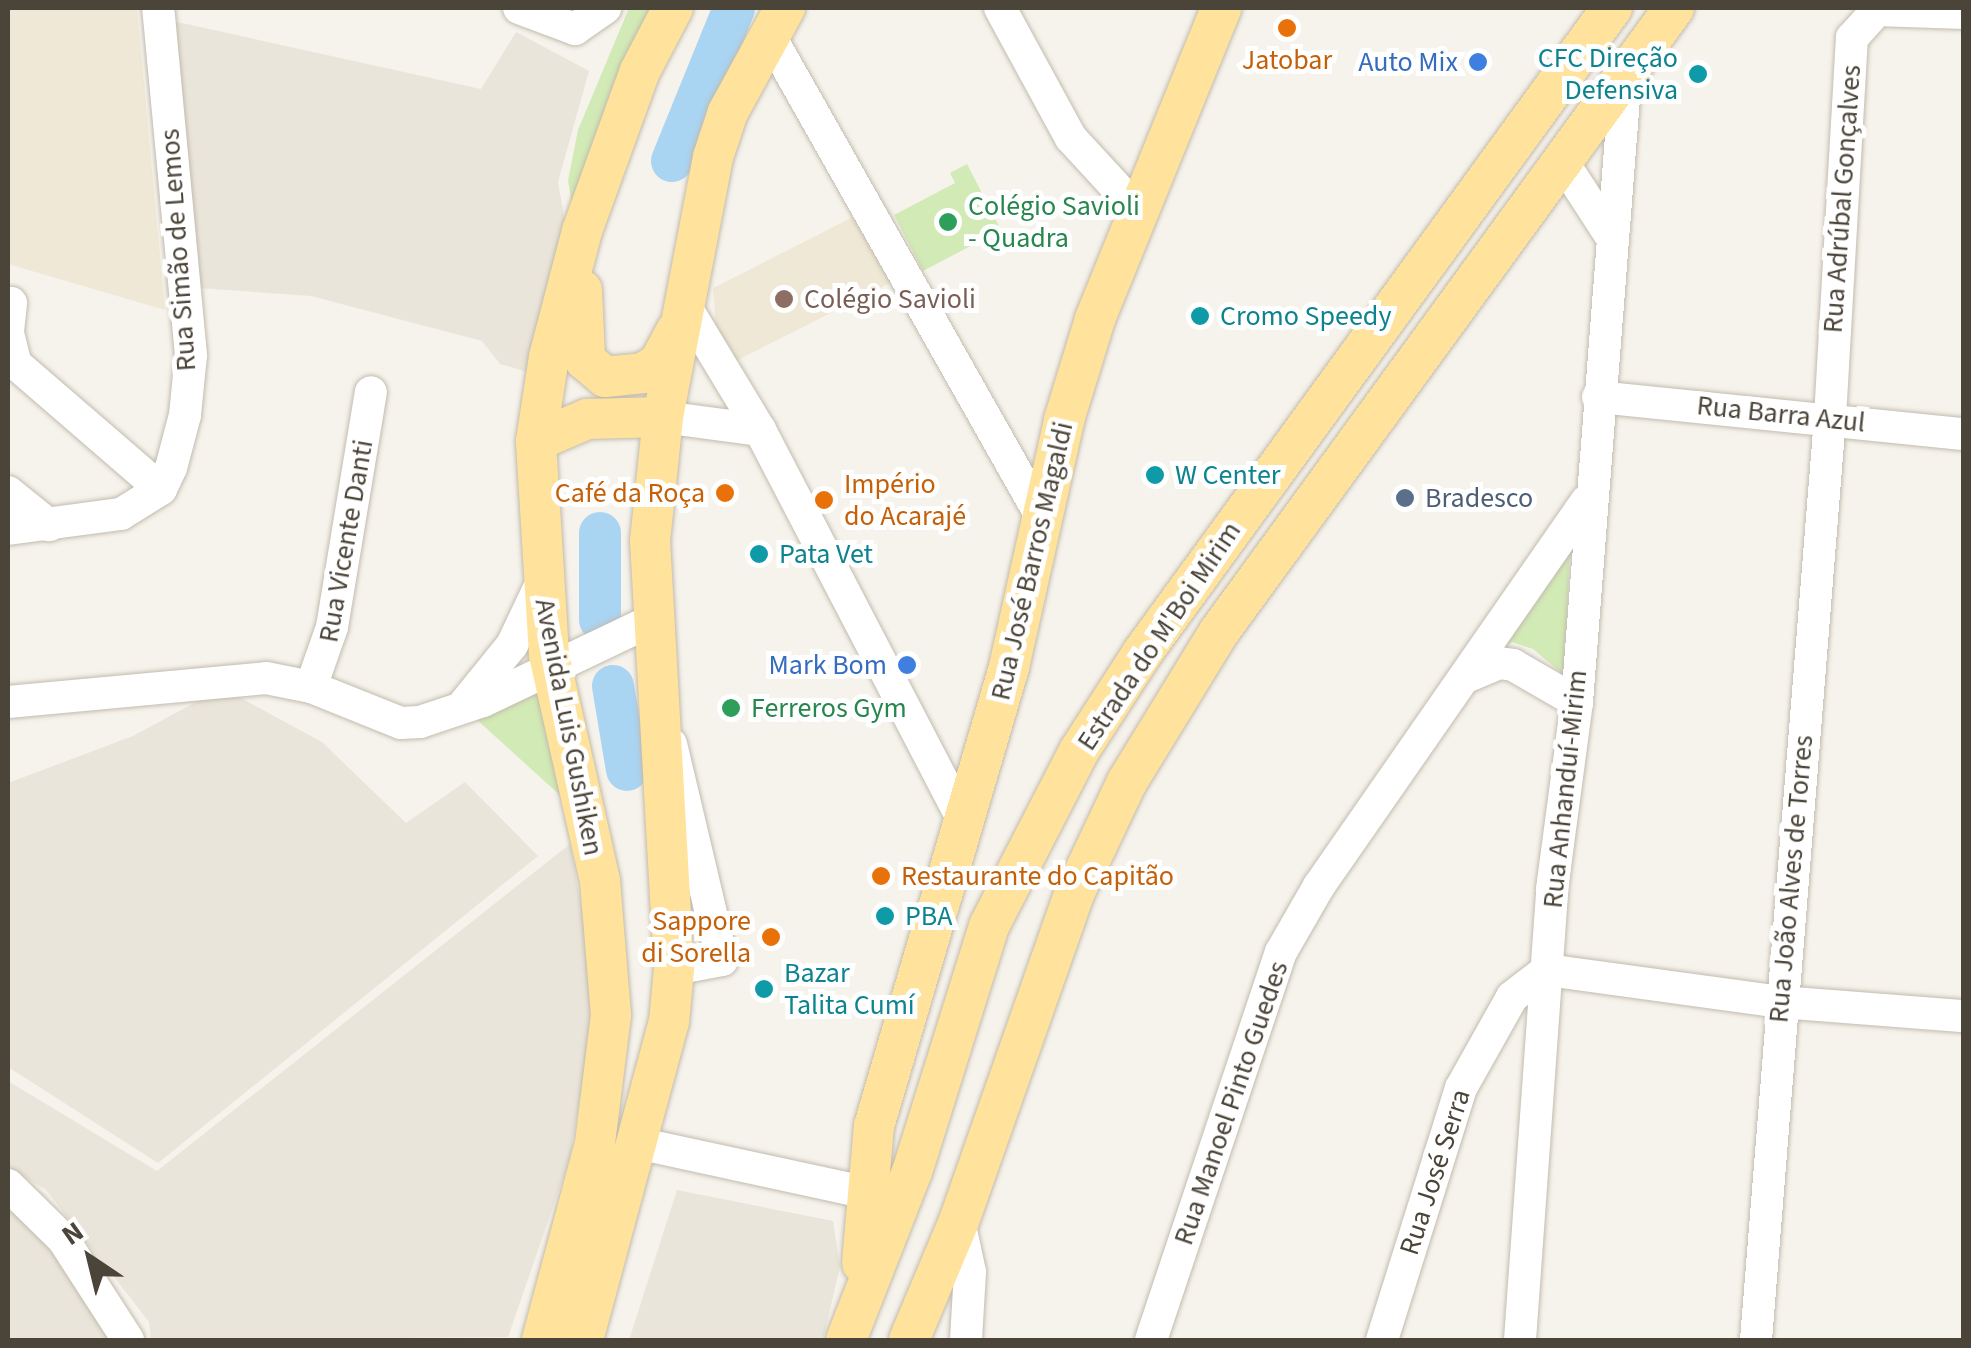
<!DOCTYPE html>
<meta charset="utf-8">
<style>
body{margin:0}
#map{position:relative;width:1971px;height:1348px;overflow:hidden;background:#f6f3ec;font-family:"Source Sans 3",sans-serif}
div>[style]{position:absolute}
.residential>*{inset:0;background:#eae5da}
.education>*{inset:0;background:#efe8d6}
.green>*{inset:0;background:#d2eab5}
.river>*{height:42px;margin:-21px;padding:0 21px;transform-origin:21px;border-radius:21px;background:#a9d4f2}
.roads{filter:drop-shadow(0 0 2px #c2bbae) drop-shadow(0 0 2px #c2bbae)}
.minor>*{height:32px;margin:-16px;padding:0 16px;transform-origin:16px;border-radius:16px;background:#fff}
.major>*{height:40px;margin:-20px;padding:0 20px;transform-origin:20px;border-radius:20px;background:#ffe39c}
.dots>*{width:28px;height:28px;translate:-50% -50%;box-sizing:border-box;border:5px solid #fff;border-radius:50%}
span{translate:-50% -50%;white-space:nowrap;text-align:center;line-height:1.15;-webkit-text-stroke:10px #fff;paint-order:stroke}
.culture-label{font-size:28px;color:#0d838f}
.right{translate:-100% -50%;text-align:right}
.left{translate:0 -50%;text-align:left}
.food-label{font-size:28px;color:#c56008}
.shop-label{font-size:28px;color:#366cbe}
.street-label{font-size:28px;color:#4b4439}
.leisure-label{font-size:28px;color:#27864d}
.education-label{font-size:28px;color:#785e54}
.service-label{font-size:28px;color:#4e5e75}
.frame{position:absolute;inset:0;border:10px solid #4b4439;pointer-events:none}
.north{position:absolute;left:40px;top:1208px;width:100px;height:100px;-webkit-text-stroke:8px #fff;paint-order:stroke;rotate:325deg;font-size:28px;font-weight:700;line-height:40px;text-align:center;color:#4b4439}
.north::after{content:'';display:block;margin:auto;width:35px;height:45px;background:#4b4439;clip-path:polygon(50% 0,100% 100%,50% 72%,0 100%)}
</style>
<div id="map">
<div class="residential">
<i style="clip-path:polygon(173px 21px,481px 89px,516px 32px,589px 71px,558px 182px,565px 222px,531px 373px,500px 364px,482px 341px,311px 296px,199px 288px)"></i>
<i style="clip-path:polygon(222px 688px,322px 742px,406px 823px,465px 782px,538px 856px,158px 1163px,8px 1067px,8px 783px,133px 736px)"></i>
<i style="clip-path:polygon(570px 844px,597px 996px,569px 1161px,508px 1337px,151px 1340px,149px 1322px,46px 1190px,8px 1167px,8px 1081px,157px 1171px)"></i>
<i style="clip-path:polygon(677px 1190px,833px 1221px,840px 1266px,823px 1340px,629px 1340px)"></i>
<i style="clip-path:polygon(8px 1205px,42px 1236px,116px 1340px,8px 1340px)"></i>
</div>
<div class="education">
<i style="clip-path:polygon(8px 8px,137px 8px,165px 310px,8px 264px)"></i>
<i style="clip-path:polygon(855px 216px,892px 282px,730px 364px,717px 342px,713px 288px)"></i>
</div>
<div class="green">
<i style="clip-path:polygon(629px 8px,654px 8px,573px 209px,568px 181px,578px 130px)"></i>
<i style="clip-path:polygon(967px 164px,1001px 230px,923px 271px,894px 215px,955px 183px,950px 173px)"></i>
<i style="clip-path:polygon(1570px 540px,1565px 676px,1533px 649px,1512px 642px,1487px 656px)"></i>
<i style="clip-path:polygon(536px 694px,546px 695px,573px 807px,476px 719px)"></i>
</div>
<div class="river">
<i style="left:672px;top:161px;width:165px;rotate:-67.9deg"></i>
<i style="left:600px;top:533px;width:87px;rotate:90deg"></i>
<i style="left:613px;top:686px;width:85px;rotate:80.5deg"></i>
</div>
<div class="roads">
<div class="minor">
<i style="left:519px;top:8px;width:60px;rotate:20.6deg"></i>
<i style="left:575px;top:29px;width:37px;rotate:-35deg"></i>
<i style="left:1000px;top:8px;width:148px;rotate:61.4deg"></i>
<i style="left:1071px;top:138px;width:100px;rotate:47.4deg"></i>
<i style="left:768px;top:33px;width:555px;rotate:60.52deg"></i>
<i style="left:1562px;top:161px;width:92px;rotate:57deg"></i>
<i style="left:11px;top:303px;width:30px;rotate:96deg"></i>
<i style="left:8px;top:333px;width:32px;rotate:76deg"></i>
<i style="left:16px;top:364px;width:191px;rotate:40.8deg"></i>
<i style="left:687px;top:309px;width:141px;rotate:58.9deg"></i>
<i style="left:760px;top:430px;width:446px;rotate:62.5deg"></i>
<i style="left:1598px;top:397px;width:368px;rotate:5.8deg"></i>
<i style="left:663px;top:417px;width:98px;rotate:7.6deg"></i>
<i style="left:8px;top:492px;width:53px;rotate:38.8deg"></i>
<i style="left:8px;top:529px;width:114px;rotate:-7.6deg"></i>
<i style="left:121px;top:514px;width:47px;rotate:-32deg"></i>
<i style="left:161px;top:489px;width:23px;rotate:-65deg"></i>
<i style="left:171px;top:468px;width:55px;rotate:-75.2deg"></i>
<i style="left:185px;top:415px;width:60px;rotate:-84.3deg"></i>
<i style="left:191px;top:355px;width:349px;rotate:-95.4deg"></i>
<i style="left:1466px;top:677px;width:36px;rotate:-23deg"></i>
<i style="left:1499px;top:663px;width:14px;rotate:8deg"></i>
<i style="left:1513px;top:665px;width:74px;rotate:30deg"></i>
<i style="left:311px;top:687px;width:64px;rotate:-70.7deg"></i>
<i style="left:332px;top:627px;width:238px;rotate:-80.6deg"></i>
<i style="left:8px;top:702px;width:259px;rotate:-5.3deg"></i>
<i style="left:266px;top:678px;width:46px;rotate:11.3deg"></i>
<i style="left:311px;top:687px;width:97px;rotate:21.8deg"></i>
<i style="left:401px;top:723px;width:19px;rotate:-3deg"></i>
<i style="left:420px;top:722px;width:66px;rotate:-18.4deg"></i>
<i style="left:483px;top:701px;width:188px;rotate:-25.5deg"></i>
<i style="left:465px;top:703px;width:75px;rotate:-51deg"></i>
<i style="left:512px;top:645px;width:65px;rotate:-64.6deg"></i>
<i style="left:671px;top:744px;width:222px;rotate:76.7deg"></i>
<i style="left:722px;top:960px;width:49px;rotate:169.4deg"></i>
<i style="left:1547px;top:970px;width:235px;rotate:7.8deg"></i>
<i style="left:1780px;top:1002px;width:185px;rotate:4.4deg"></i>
<i style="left:637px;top:1143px;width:236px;rotate:12.2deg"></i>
<i style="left:8px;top:1185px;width:77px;rotate:44.5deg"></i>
<i style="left:63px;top:1239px;width:120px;rotate:57.2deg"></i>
<i style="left:959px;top:1221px;width:52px;rotate:77.8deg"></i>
<i style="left:970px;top:1272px;width:68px;rotate:93.4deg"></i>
<i style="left:1151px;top:1340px;width:409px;rotate:-71.5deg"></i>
<i style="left:1281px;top:952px;width:76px;rotate:-60.1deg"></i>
<i style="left:1319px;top:886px;width:469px;rotate:-55.2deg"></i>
<i style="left:1382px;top:1340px;width:264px;rotate:-72.6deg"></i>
<i style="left:1461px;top:1088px;width:104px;rotate:-60.7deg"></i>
<i style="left:1512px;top:997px;width:44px;rotate:-37.6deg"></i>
<i style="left:1520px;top:1340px;width:452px;rotate:-85.9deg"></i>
<i style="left:1552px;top:889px;width:189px;rotate:-82.4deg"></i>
<i style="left:1577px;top:702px;width:631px;rotate:-85.55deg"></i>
<i style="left:1756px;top:1340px;width:925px;rotate:-85.41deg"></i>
<i style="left:1830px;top:418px;width:381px;rotate:-86.7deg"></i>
<i style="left:1852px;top:38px;width:38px;rotate:-48deg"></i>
<i style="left:1877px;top:10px;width:87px;rotate:2deg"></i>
</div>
<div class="major">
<i style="left:582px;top:290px;width:70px;rotate:87.5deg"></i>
<i style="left:585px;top:360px;width:26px;rotate:40deg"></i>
<i style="left:605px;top:377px;width:38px;rotate:-6deg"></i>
<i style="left:643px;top:373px;width:19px;rotate:-32deg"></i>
<i style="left:659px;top:363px;width:36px;rotate:-62deg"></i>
<i style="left:536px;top:441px;width:56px;rotate:-23.3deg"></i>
<i style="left:587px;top:419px;width:76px;rotate:-1.5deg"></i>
<i style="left:862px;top:1263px;width:138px;rotate:-85deg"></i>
<i style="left:874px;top:1126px;width:478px;rotate:-73.6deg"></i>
<i style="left:1009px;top:667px;width:253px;rotate:-77.4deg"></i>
<i style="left:1064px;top:420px;width:106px;rotate:-72.9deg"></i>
<i style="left:1095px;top:319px;width:336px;rotate:-67.9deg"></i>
<i style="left:542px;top:1340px;width:204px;rotate:-74.9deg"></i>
<i style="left:595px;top:1143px;width:129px;rotate:-82.9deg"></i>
<i style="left:611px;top:1015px;width:134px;rotate:-94.7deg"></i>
<i style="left:600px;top:881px;width:232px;rotate:-102.7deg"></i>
<i style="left:549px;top:655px;width:214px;rotate:-93.5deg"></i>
<i style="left:536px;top:441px;width:85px;rotate:-81.2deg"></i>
<i style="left:549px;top:357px;width:130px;rotate:-75.3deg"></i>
<i style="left:582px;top:231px;width:170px;rotate:-70.1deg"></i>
<i style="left:640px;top:71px;width:71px;rotate:-62.4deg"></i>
<i style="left:583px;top:1340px;width:329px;rotate:-74.9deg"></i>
<i style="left:669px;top:1022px;width:53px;rotate:-84.6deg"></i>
<i style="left:674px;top:969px;width:429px;rotate:-93.2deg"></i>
<i style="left:650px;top:541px;width:125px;rotate:-84deg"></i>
<i style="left:663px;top:417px;width:265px;rotate:-79.1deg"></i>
<i style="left:713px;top:157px;width:47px;rotate:-71.6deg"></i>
<i style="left:728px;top:112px;width:119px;rotate:-61.3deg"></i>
<i style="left:846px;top:1340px;width:180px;rotate:-68.6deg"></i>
<i style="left:912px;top:1172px;width:258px;rotate:-72.6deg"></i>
<i style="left:989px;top:926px;width:197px;rotate:-62.8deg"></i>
<i style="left:1079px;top:751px;width:118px;rotate:-57.1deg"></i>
<i style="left:1143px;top:652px;width:797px;rotate:-53.94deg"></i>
<i style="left:909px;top:1340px;width:129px;rotate:-67.2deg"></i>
<i style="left:959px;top:1221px;width:347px;rotate:-70.6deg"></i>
<i style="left:1074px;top:894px;width:124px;rotate:-64.7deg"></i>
<i style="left:1127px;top:782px;width:176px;rotate:-58.5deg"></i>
<i style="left:1219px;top:632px;width:772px;rotate:-53.9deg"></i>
</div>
</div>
<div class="dots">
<i style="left:1287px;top:28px;background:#e8710a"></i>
<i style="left:1478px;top:62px;background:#3f7fe0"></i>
<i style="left:1698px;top:74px;background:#0f9aa8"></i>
<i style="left:948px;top:222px;background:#2e9e5b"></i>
<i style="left:784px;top:299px;background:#8d6e63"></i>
<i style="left:1200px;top:316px;background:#0f9aa8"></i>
<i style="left:1155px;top:475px;background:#0f9aa8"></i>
<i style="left:725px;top:493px;background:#e8710a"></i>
<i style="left:1405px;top:498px;background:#5c6f8a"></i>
<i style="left:824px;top:500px;background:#e8710a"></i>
<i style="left:759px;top:554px;background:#0f9aa8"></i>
<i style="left:907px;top:665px;background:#3f7fe0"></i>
<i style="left:731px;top:708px;background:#2e9e5b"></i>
<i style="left:881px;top:876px;background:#e8710a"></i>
<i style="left:885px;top:916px;background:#0f9aa8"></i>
<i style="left:771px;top:937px;background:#e8710a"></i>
<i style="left:764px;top:989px;background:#0f9aa8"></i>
</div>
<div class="culture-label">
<span class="right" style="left:1678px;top:74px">CFC Direção<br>Defensiva</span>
<span class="left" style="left:1220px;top:316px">Cromo Speedy</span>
<span class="left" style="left:1175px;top:475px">W Center</span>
<span class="left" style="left:779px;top:554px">Pata Vet</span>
<span class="left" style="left:905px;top:916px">PBA</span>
<span class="left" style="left:784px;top:989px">Bazar<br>Talita Cumí</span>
</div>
<div class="food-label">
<span style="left:1287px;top:60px">Jatobar</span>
<span class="left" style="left:844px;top:500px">Império<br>do Acarajé</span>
<span class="right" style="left:705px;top:493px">Café da Roça</span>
<span class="left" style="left:901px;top:876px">Restaurante do Capitão</span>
<span class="right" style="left:751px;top:937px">Sappore<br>di Sorella</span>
</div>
<div class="shop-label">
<span class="right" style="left:1458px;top:62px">Auto Mix</span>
<span class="right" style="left:887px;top:665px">Mark Bom</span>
</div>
<div class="street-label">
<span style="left:1842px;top:199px;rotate:-86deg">Rua Adrúbal Gonçalves</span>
<span style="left:178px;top:250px;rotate:-94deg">Rua Simão de Lemos</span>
<span style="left:1781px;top:414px;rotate:6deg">Rua Barra Azul</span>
<span style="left:346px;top:541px;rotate:-80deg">Rua Vicente Danti</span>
<span style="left:1032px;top:561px;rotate:-77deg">Rua José Barros Magaldi</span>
<span style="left:1159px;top:636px;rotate:-56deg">Estrada do M'Boi Mirim</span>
<span style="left:569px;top:727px;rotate:79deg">Avenida Luis Gushiken</span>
<span style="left:1565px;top:789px;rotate:-84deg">Rua Anhanduí-Mirim</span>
<span style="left:1791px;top:879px;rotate:-85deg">Rua João Alves de Torres</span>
<span style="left:1231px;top:1103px;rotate:-71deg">Rua Manoel Pinto Guedes</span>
<span style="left:1435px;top:1172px;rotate:-72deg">Rua José Serra</span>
</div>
<div class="leisure-label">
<span class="left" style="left:968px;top:222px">Colégio Savioli<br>- Quadra</span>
<span class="left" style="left:751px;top:708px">Ferreros Gym</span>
</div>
<div class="education-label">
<span class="left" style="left:804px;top:299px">Colégio Savioli</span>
</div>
<div class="service-label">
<span class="left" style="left:1425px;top:498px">Bradesco</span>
</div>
<div class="frame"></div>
<div class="north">N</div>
</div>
